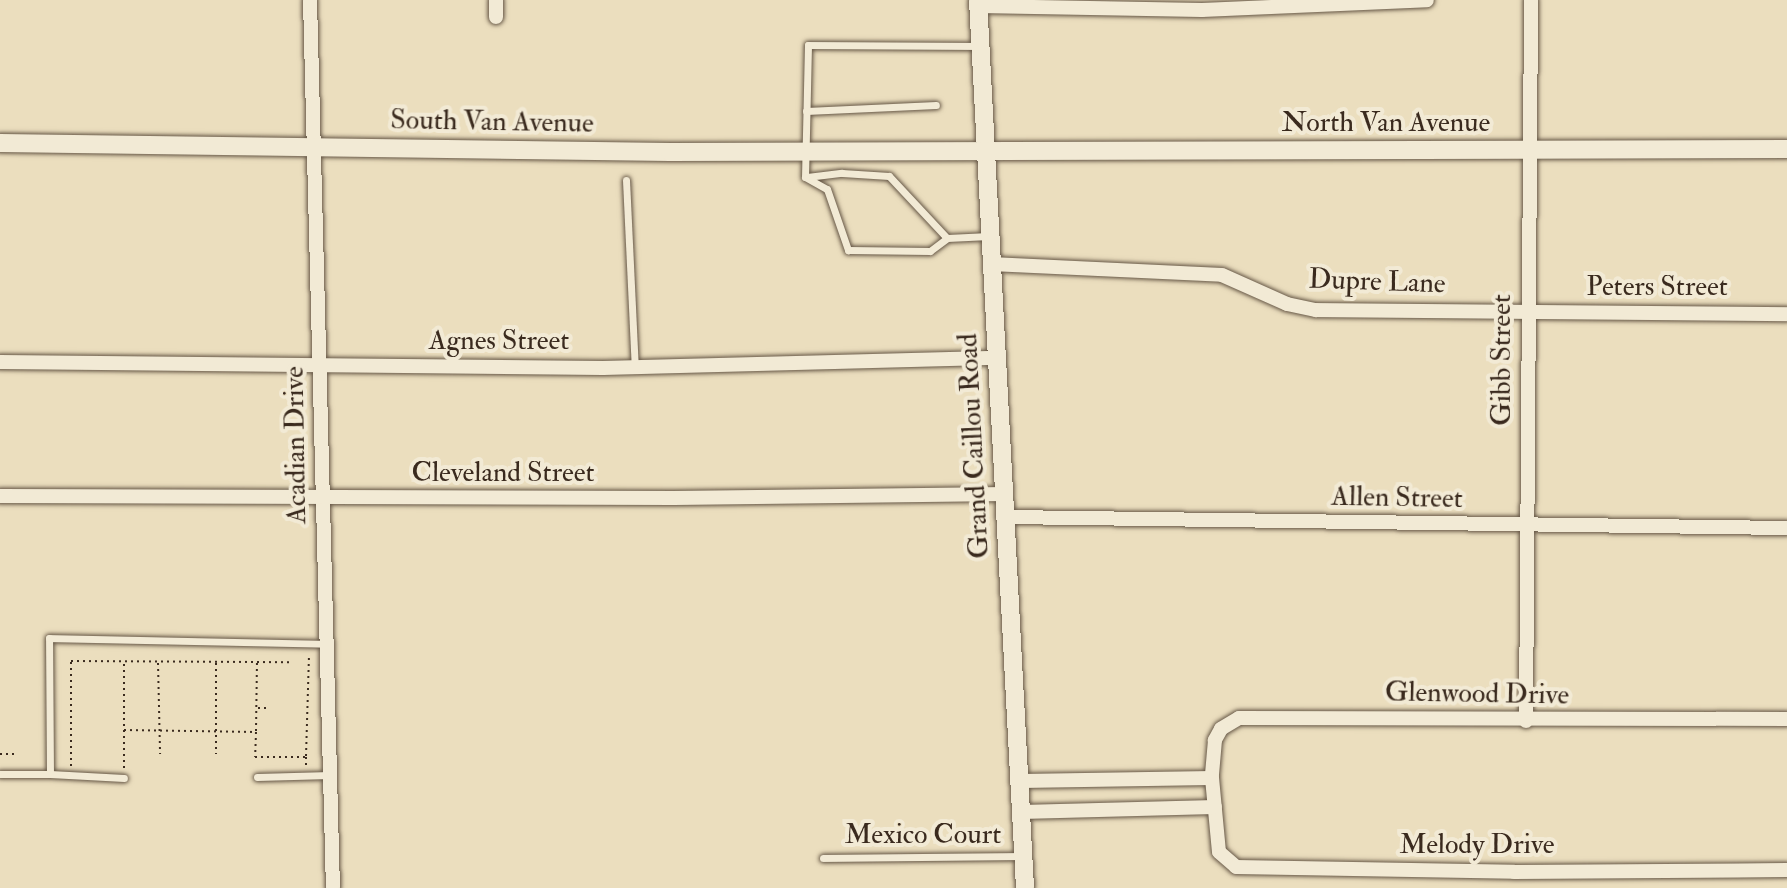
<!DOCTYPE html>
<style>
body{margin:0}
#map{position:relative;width:1787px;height:888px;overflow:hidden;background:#ebdebe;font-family:"IM FELL Double Pica",serif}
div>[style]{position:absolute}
.path>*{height:2px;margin-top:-1px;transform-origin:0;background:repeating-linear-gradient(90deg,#3a2a1e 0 2px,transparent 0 6px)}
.roads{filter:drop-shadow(0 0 2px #665746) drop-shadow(0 0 2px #665746)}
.lane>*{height:7px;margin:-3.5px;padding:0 3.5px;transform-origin:3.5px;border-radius:3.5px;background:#f2ead5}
.street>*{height:14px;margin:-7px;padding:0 7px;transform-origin:7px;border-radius:7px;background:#f2ead5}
.secondary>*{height:18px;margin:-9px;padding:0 9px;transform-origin:9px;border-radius:9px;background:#f2ead5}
span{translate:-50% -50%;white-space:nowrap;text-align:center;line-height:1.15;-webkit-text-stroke:8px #f2ead5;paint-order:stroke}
.street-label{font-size:28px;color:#3a2a1e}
</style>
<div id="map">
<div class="path">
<i style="left:158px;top:663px;width:91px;rotate:88.7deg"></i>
<i style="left:216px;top:663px;width:91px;rotate:90deg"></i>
<i style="left:258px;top:708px;width:11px"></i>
<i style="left:124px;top:730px;width:132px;rotate:0.9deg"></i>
<i style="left:256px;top:732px;width:25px;rotate:92deg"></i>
<i style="left:255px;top:757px;width:51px"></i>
<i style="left:306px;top:757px;width:10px;rotate:90deg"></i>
<i style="left:256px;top:731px;width:69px;rotate:-89.2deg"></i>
<i style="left:0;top:754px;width:15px"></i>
<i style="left:306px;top:756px;width:102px;rotate:-88.3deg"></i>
<i style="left:71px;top:766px;width:105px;rotate:-90deg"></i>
<i style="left:71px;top:661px;width:219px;rotate:0.3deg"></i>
<i style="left:124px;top:768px;width:105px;rotate:-90deg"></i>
</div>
<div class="roads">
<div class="lane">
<i style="left:980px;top:46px;width:172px;rotate:-179.7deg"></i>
<i style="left:808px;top:45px;width:132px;rotate:91.3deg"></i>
<i style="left:805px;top:177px;width:25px;rotate:29deg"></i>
<i style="left:827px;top:189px;width:65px;rotate:71deg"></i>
<i style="left:848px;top:250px;width:82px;rotate:0.7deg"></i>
<i style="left:930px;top:251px;width:21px;rotate:-37deg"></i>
<i style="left:947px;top:238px;width:42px;rotate:-2.7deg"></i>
<i style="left:806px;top:111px;width:130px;rotate:-2.6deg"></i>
<i style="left:807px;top:177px;width:35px;rotate:-7deg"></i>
<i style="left:842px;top:173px;width:47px;rotate:3.7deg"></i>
<i style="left:889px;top:176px;width:85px;rotate:46.9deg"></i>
<i style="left:626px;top:180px;width:188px;rotate:87.3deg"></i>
<i style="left:0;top:774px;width:50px"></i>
<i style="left:50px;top:774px;width:136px;rotate:-90.4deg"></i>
<i style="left:49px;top:638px;width:277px;rotate:1.2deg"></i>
<i style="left:50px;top:774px;width:74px;rotate:3.1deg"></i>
<i style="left:257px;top:777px;width:73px;rotate:-1.6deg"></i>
<i style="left:823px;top:858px;width:198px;rotate:-0.6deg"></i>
</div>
<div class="street">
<i style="left:310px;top:0;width:888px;rotate:88.52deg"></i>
<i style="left:496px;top:0;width:17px;rotate:90deg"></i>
<i style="left:978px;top:6px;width:224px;rotate:1deg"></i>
<i style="left:1202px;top:10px;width:225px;rotate:-2.5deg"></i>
<i style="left:991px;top:264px;width:231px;rotate:2.7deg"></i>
<i style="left:1222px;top:275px;width:71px;rotate:24deg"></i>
<i style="left:1287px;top:304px;width:30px;rotate:12deg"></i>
<i style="left:1316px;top:310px;width:471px;rotate:0.5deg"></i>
<i style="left:0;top:362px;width:603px;rotate:0.57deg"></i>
<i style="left:603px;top:368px;width:395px;rotate:-1.5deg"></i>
<i style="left:0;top:496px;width:674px;rotate:0.17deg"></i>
<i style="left:674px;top:498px;width:332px;rotate:-0.7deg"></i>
<i style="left:1007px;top:517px;width:780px;rotate:0.81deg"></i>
<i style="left:1787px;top:719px;width:548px;rotate:-179.9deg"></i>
<i style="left:1239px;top:718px;width:21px;rotate:149deg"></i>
<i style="left:1221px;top:729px;width:13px;rotate:119deg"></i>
<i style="left:1215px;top:740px;width:38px;rotate:95deg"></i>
<i style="left:1212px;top:778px;width:74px;rotate:84.6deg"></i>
<i style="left:1219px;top:852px;width:23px;rotate:41deg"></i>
<i style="left:1236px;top:867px;width:278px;rotate:1deg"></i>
<i style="left:1514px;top:872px;width:273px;rotate:-0.4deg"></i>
<i style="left:1526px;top:721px;width:721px;rotate:-89.6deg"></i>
<i style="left:1021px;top:781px;width:191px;rotate:-0.9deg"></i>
<i style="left:1021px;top:812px;width:194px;rotate:-1.5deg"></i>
</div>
<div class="secondary">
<i style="left:978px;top:0;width:889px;rotate:86.97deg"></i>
<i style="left:0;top:143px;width:670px;rotate:0.77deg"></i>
<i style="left:670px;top:152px;width:1117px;rotate:-0.15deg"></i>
</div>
</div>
<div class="street-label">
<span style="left:492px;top:122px;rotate:1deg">South Van Avenue</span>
<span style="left:1386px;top:123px">North Van Avenue</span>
<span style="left:1377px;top:282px;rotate:2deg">Dupre Lane</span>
<span style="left:1657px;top:287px">Peters Street</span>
<span style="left:499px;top:341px">Agnes Street</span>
<span style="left:1502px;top:360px;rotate:-90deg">Gibb Street</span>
<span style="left:296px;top:445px;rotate:-91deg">Acadian Drive</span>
<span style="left:974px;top:446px;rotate:-93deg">Grand Caillou Road</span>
<span style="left:503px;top:473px">Cleveland Street</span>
<span style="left:1397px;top:498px;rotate:1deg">Allen Street</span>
<span style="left:1477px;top:694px;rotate:1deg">Glenwood Drive</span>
<span style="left:923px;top:835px">Mexico Court</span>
<span style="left:1477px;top:845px">Melody Drive</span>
</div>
</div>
